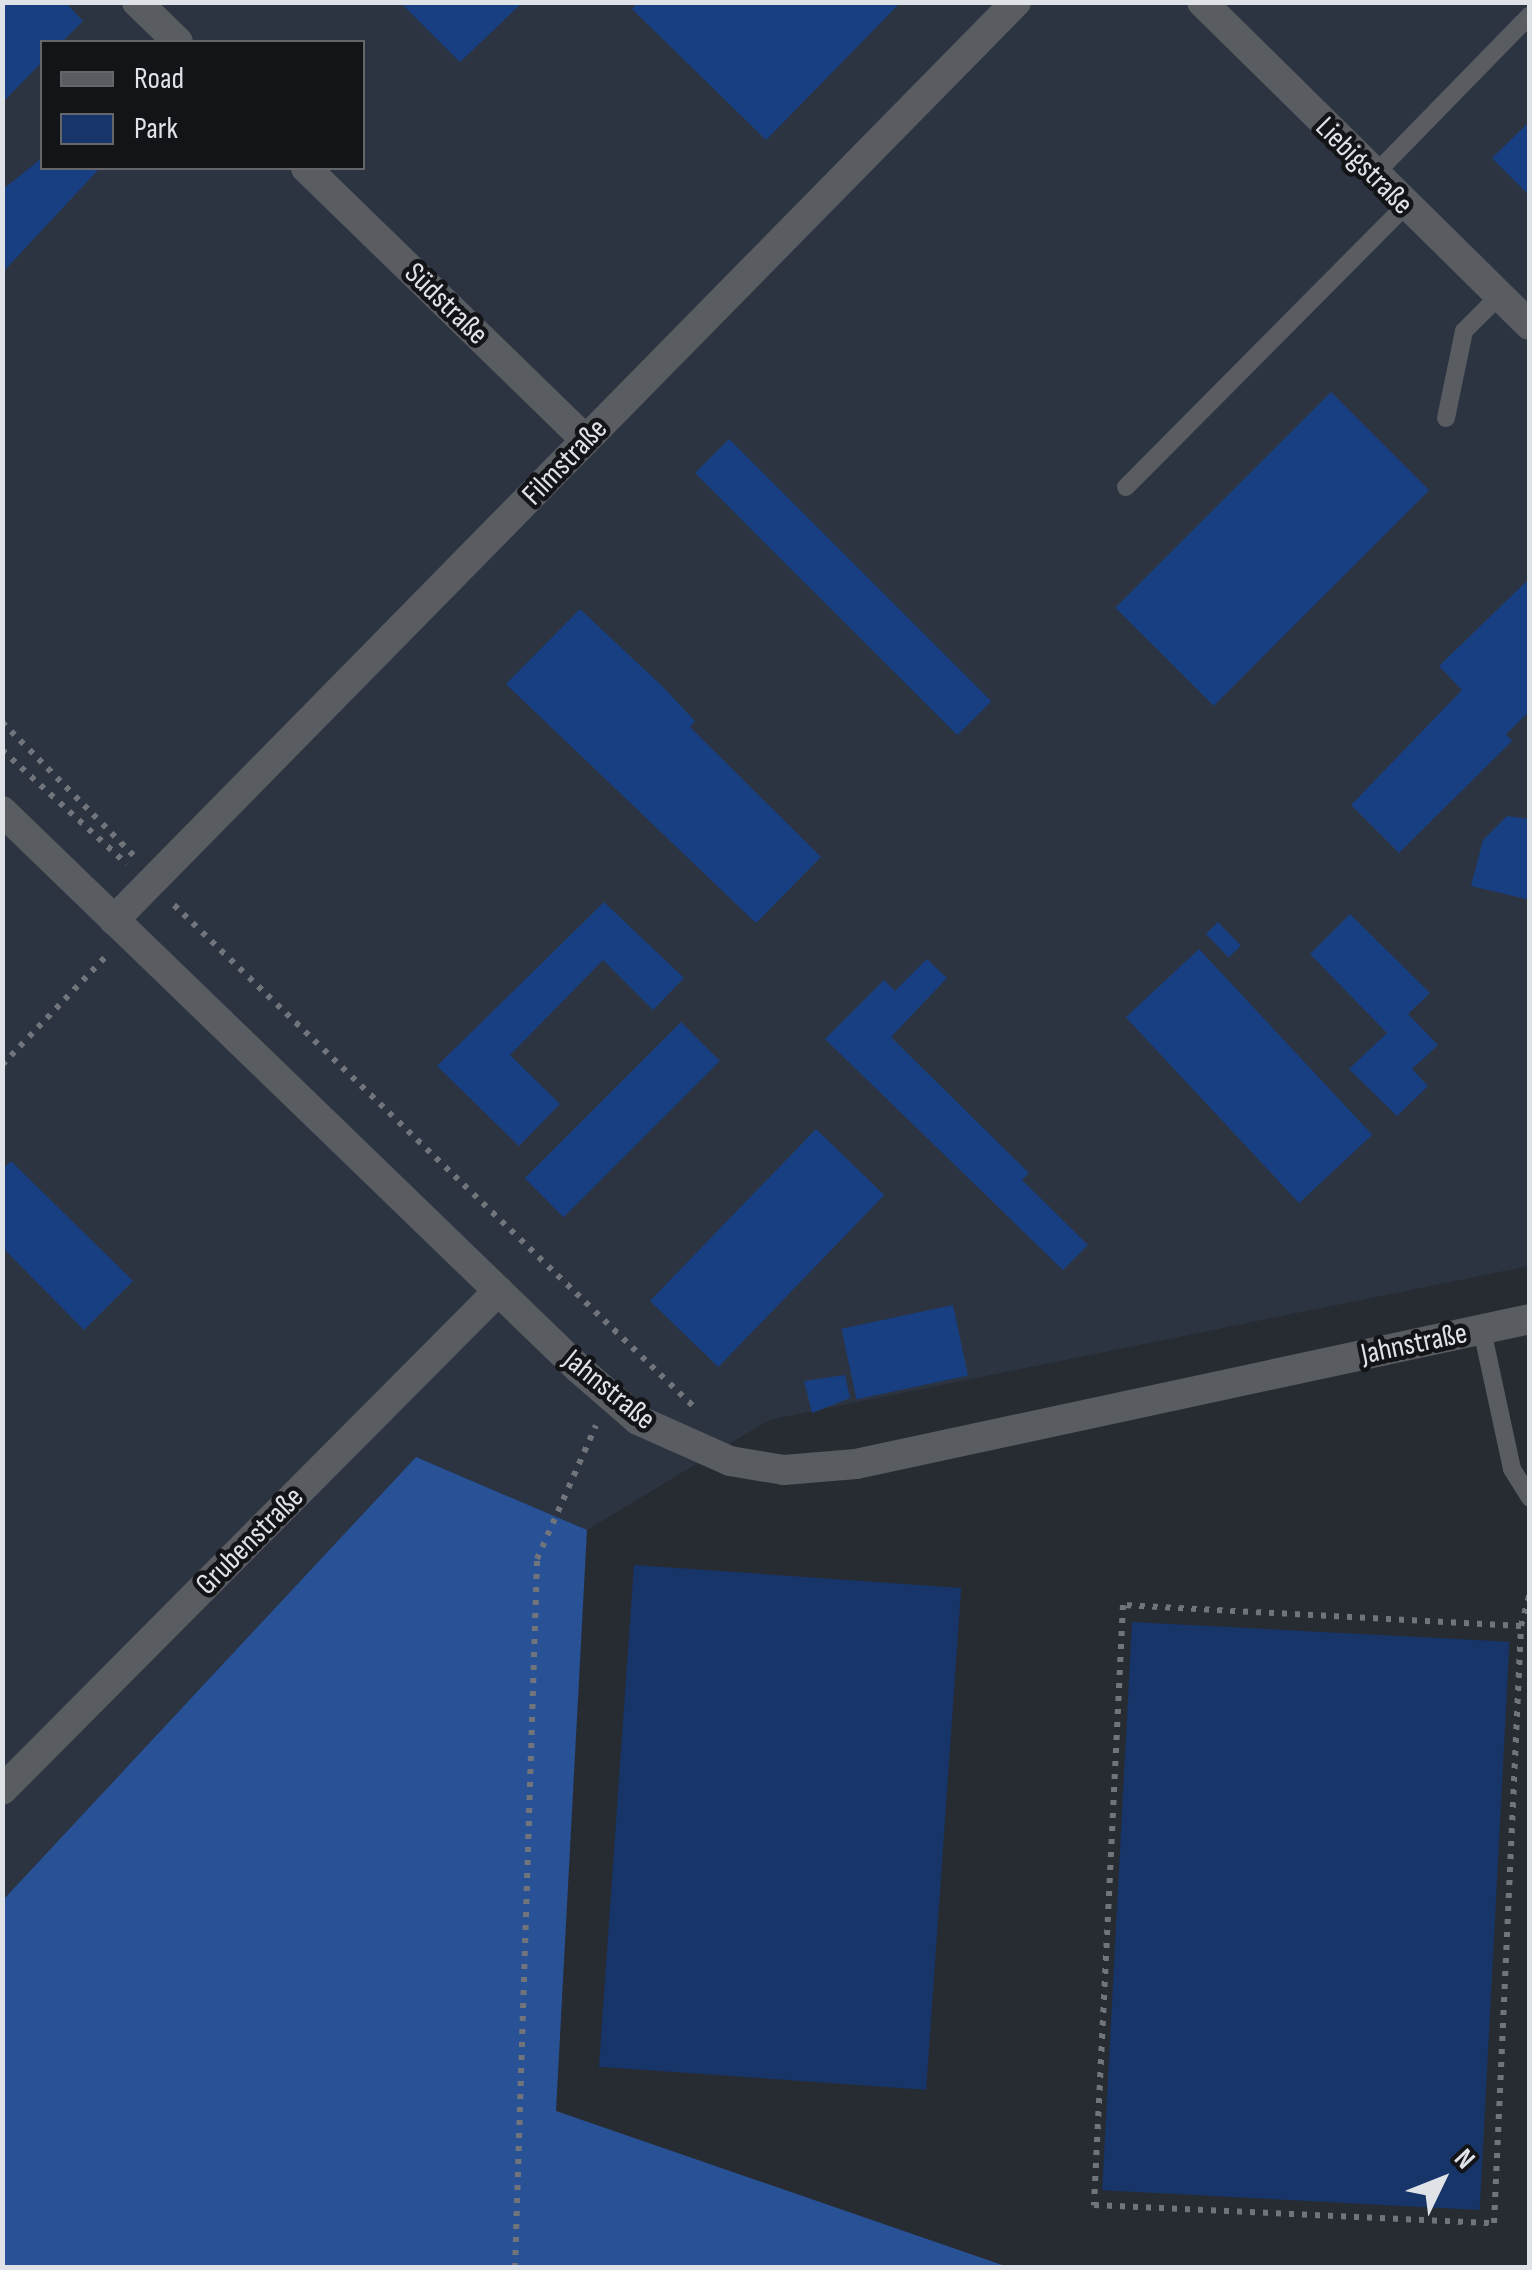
<!DOCTYPE html>
<meta charset="utf-8">
<style>
body{margin:0}
#map{position:relative;width:1532px;height:2270px;overflow:hidden;background:#272c33;font-family:"Sofia Sans Condensed",sans-serif}
div>[style]{position:absolute}
.built>*{inset:0;background:#2c3441}
.green>*{inset:0;background:#183569;transform-origin:0 0}
.forest>*{inset:0;background:#295195}
.building>*{inset:0;background:#183f82;transform-origin:0 0}
.path>*{height:6px;margin-top:-3px;transform-origin:0;background:repeating-linear-gradient(90deg,#71757b 0 5px,transparent 0 13px)}
.lane>*{height:18px;margin:-9px;padding:0 9px;transform-origin:9px;border-radius:9px;background:#595c60}
.street>*{height:30px;margin:-15px;padding:0 15px;transform-origin:15px;border-radius:15px;background:#595c60}
span{translate:-50% -50%;white-space:nowrap;text-align:center;line-height:1.15;-webkit-text-stroke:9px #121417;paint-order:stroke}
.street-label{font-size:30px;color:#dfe2e7}
.frame{position:absolute;inset:0;border:5px solid #dfe2e7;pointer-events:none}
.legend{position:absolute;left:40px;top:40px;width:325px;height:130px;box-sizing:border-box;background:#121417;border:2px solid #64666a;margin:0;padding:12px 18px;list-style:none;font-size:30px;color:#dfe2e7}
.legend li{display:flex;align-items:center;gap:20px;height:50px}
.legend b{width:50px;border:2px solid #64666a}
.north{position:absolute;left:1392px;top:2130px;width:100px;height:100px;-webkit-text-stroke:8px #121417;paint-order:stroke;rotate:47deg;font-size:28px;font-weight:700;line-height:40px;text-align:center;color:#dfe2e7}
.north::after{content:'';display:block;margin:auto;width:35px;height:45px;background:#dfe2e7;clip-path:polygon(50% 0,100% 100%,50% 72%,0 100%)}
</style>
<div id="map">
<div class="built">
<i style="clip-path:polygon(evenodd,3px 3px,1529px 3px,1529px 1266px,769px 1420px,587px 1530px,416px 1457px,3px 1900px,3px 3px,42px 42px,362px 42px,362px 168px,42px 168px,42px 42px)"></i>
</div>
<div class="green">
<i style="left:634px;top:1565px;width:328px;height:503px;rotate:4deg"></i>
<i style="left:1132px;top:1622px;width:378px;height:569px;rotate:3deg"></i>
</div>
<div class="forest">
<i style="clip-path:polygon(416px 1457px,587px 1530px,556px 2111px,1008px 2267px,3px 2267px,3px 1900px)"></i>
</div>
<div class="building">
<i style="clip-path:polygon(2px 2px,65px 2px,83px 21px,62px 42px,42px 42px,42px 62px,2px 103px)"></i>
<i style="clip-path:polygon(400px 2px,523px 2px,460px 62px)"></i>
<i style="clip-path:polygon(639px 2px,901px 2px,766px 140px,632px 9px)"></i>
<i style="clip-path:polygon(1530px 121px,1530px 196px,1492px 158px)"></i>
<i style="clip-path:polygon(42px 158px,42px 168px,100px 168px,2px 273px,2px 190px)"></i>
<i style="left:1331px;top:392px;width:139px;height:305px;rotate:45deg"></i>
<i style="left:729px;top:439px;width:371px;height:48px;rotate:45deg"></i>
<i style="clip-path:polygon(1530px 578px,1530px 711px,1506px 734px,1512px 741px,1399px 853px,1351px 805px,1462px 690px,1439px 666px)"></i>
<i style="clip-path:polygon(580px 609px,663px 687px,695px 721px,690px 727px,821px 857px,756px 923px,506px 684px)"></i>
<i style="clip-path:polygon(1507px 816px,1530px 819px,1530px 900px,1471px 886px,1483px 840px)"></i>
<i style="clip-path:polygon(604px 902px,684px 978px,653px 1010px,603px 960px,510px 1055px,560px 1104px,519px 1146px,437px 1066px)"></i>
<i style="clip-path:polygon(1350px 914px,1430px 993px,1408px 1014px,1438px 1045px,1412px 1069px,1428px 1086px,1397px 1116px,1349px 1069px,1387px 1033px,1310px 954px)"></i>
<i style="left:1218px;top:922px;width:33px;height:17px;rotate:46deg"></i>
<i style="left:1199px;top:949px;width:254px;height:100px;rotate:47deg"></i>
<i style="clip-path:polygon(927px 959px,947px 978px,891px 1037px,1029px 1173px,1022px 1180px,1088px 1245px,1063px 1270px,825px 1039px,884px 980px,895px 991px)"></i>
<i style="left:681px;top:1022px;width:55px;height:221px;rotate:45deg"></i>
<i style="left:816px;top:1129px;width:95px;height:239px;rotate:44deg"></i>
<i style="clip-path:polygon(11px 1161px,133px 1281px,84px 1330px,2px 1247px,2px 1170px)"></i>
<i style="left:953px;top:1305px;width:72px;height:114px;rotate:78deg"></i>
<i style="clip-path:polygon(845px 1375px,850px 1398px,812px 1413px,804px 1381px)"></i>
</div>
<div class="path">
<i style="left:2px;top:722px;width:190px;rotate:45.4deg"></i>
<i style="left:2px;top:750px;width:169px;rotate:42.4deg"></i>
<i style="left:174px;top:905px;width:723px;rotate:43.99deg"></i>
<i style="left:2px;top:1065px;width:151px;rotate:-46.3deg"></i>
<i style="left:1521px;top:1626px;width:399px;rotate:-177deg"></i>
<i style="left:1123px;top:1605px;width:601px;rotate:92.77deg"></i>
<i style="left:1094px;top:2205px;width:400px;rotate:2.6deg"></i>
<i style="left:1494px;top:2223px;width:598px;rotate:-87.41deg"></i>
<i style="left:1521px;top:1626px;width:34px;rotate:-75deg"></i>
<i style="left:515px;top:2268px;width:709px;rotate:-88.22deg"></i>
<i style="left:537px;top:1559px;width:146px;rotate:-66.2deg"></i>
</div>
<div class="lane">
<i style="left:1372px;top:177px;width:226px;rotate:-45.7deg"></i>
<i style="left:1446px;top:418px;width:89px;rotate:-78.3deg"></i>
<i style="left:1464px;top:331px;width:49px;rotate:-45deg"></i>
<i style="left:1126px;top:487px;width:395px;rotate:-45.2deg"></i>
<i style="left:1482px;top:1330px;width:142px;rotate:77.8deg"></i>
<i style="left:1512px;top:1469px;width:34px;rotate:58deg"></i>
</div>
<div class="street">
<i style="left:137px;top:2px;width:57px;rotate:44.3deg"></i>
<i style="left:1202px;top:2px;width:460px;rotate:44.6deg"></i>
<i style="left:306px;top:168px;width:390px;rotate:44.2deg"></i>
<i style="left:2px;top:811px;width:801px;rotate:44.04deg"></i>
<i style="left:578px;top:1368px;width:79px;rotate:40.9deg"></i>
<i style="left:638px;top:1420px;width:101px;rotate:24deg"></i>
<i style="left:730px;top:1461px;width:55px;rotate:9.5deg"></i>
<i style="left:784px;top:1470px;width:72px;rotate:-4.8deg"></i>
<i style="left:856px;top:1464px;width:689px;rotate:-12.14deg"></i>
<i style="left:114px;top:920px;width:1287px;rotate:-45.5deg"></i>
<i style="left:2px;top:1790px;width:704px;rotate:-45.17deg"></i>
</div>
<div class="street-label">
<span style="left:1364px;top:166px;rotate:45deg">Liebigstraße</span>
<span style="left:446px;top:304px;rotate:44deg">Südstraße</span>
<span style="left:565px;top:462px;rotate:-46deg">Filmstraße</span>
<span style="left:1414px;top:1344px;rotate:-12deg">Jahnstraße</span>
<span style="left:609px;top:1390px;rotate:39deg">Jahnstraße</span>
<span style="left:250px;top:1541px;rotate:-45deg">Grubenstraße</span>
</div>
<div class="frame"></div>
<ul class="legend">
<li><b style="height:12px;background:#595c60"></b>Road</li>
<li><b style="height:28px;background:#183569"></b>Park</li>
</ul>
<div class="north">N</div>
</div>
